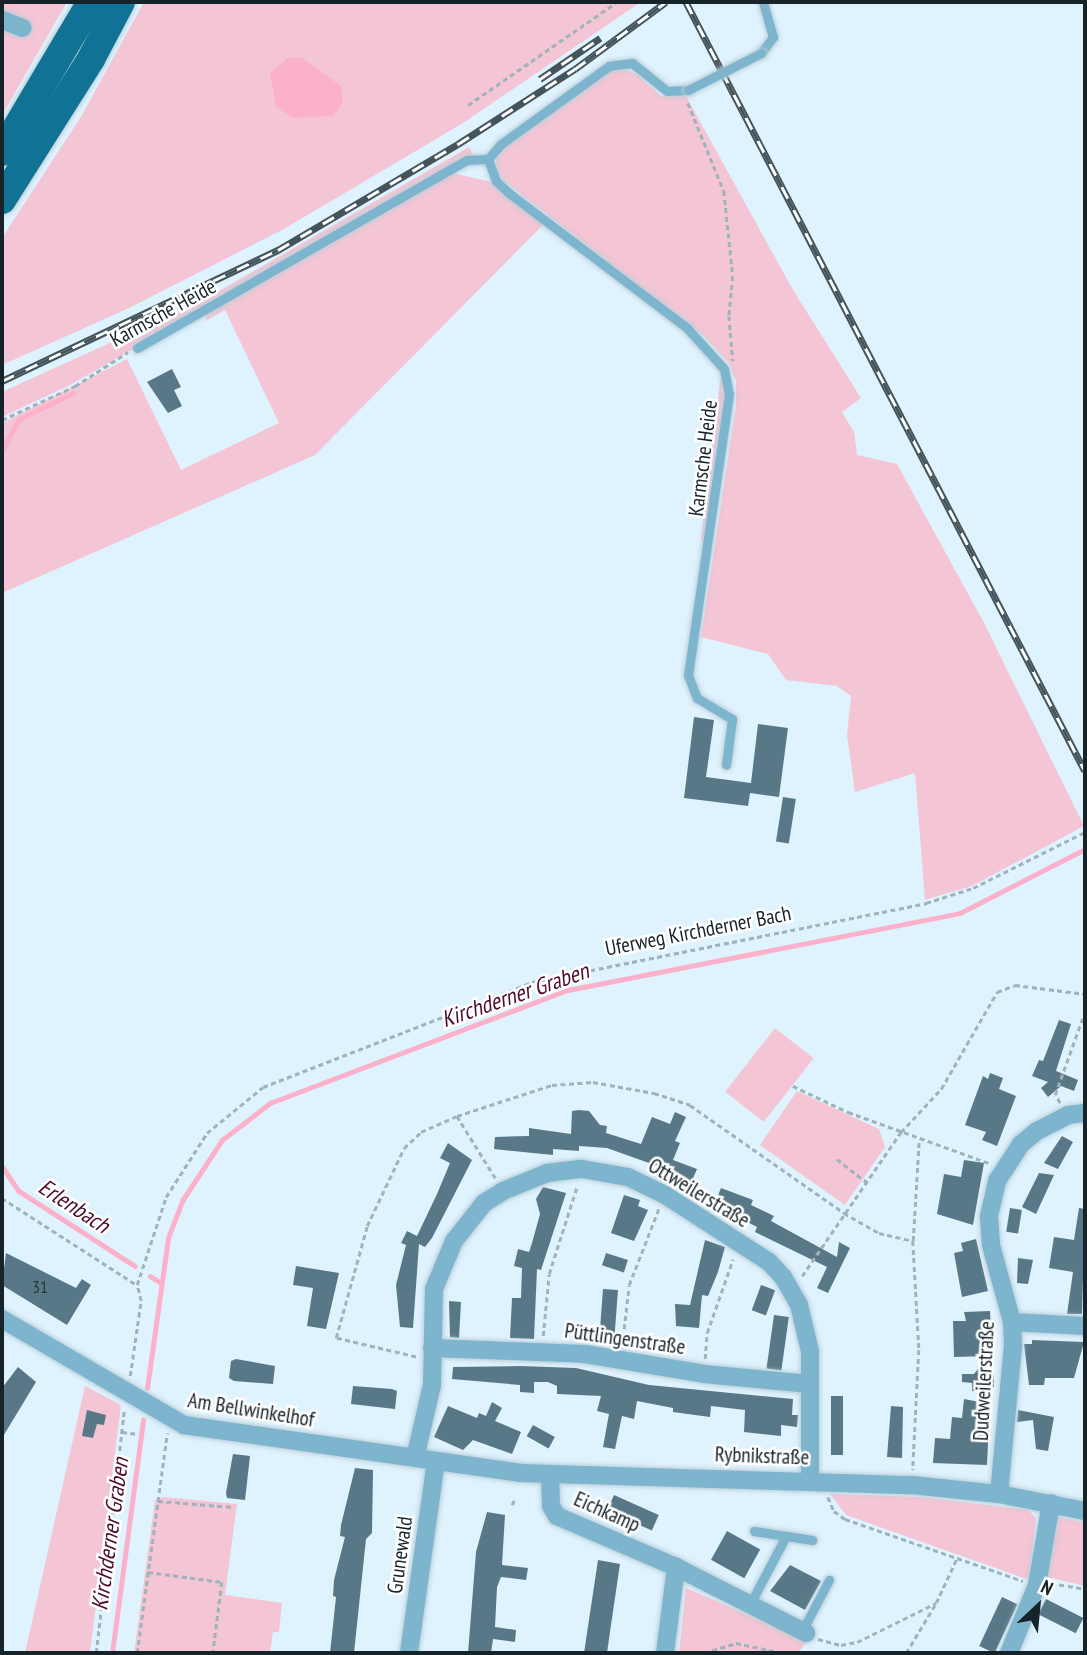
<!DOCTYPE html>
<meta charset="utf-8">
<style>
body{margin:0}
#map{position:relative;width:1087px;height:1655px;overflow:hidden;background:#dff3fe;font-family:"PT Sans Narrow",sans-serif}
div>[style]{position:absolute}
.green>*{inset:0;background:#f4c5d4;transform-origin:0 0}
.water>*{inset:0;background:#fcb1ca}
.stream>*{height:4.5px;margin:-2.25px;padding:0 2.25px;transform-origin:2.25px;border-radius:2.25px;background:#fcb1ca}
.building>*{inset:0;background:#597887;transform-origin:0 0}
.path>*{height:2.5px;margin-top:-1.25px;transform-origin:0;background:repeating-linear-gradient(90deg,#a0b2bb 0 5px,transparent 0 8.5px)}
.roads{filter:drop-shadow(0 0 2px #bbced8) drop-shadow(0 0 2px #bbced8)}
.service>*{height:9px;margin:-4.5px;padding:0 4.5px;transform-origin:4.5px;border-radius:4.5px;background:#7db4ce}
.minor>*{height:18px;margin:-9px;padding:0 9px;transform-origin:9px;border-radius:9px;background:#7db4ce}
.trunk>*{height:28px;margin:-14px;padding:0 14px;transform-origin:14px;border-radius:14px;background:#107294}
.rail>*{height:7px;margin-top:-3.5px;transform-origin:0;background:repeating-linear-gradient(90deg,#fff 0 13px,#45545b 0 26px);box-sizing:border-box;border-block:2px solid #45545b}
.bridges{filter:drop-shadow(0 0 2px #bbced8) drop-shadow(0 0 2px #bbced8)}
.service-bridge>*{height:9px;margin:-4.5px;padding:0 4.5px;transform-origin:4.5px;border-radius:4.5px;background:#7db4ce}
span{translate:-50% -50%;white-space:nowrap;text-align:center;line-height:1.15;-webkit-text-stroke:5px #fff;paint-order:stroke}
.number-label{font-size:18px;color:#273840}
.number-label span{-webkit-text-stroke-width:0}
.street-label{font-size:21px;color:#162329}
.water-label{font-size:23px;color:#4d0d2b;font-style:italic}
.frame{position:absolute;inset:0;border:4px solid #162329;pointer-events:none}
.north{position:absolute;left:1003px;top:1571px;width:70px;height:70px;-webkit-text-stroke:5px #fff;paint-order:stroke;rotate:26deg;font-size:19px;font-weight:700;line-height:28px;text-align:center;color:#162329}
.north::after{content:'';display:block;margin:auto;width:24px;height:32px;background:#162329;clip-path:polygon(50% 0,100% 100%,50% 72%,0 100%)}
</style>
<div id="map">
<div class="green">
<i style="clip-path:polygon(2px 2px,67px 2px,2px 115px)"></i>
<i style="clip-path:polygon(144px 2px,641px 2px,463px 123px,284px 229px,129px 308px,2px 365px,2px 238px,82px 115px)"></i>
<i style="clip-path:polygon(624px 69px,638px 75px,661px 96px,686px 96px,793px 290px,861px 398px,842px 412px,854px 432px,857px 455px,897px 464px,983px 621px,1084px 826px,972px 886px,925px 900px,915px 773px,855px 792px,847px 735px,851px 696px,837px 686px,786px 680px,768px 654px,701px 637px,736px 406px,736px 381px,729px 363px,705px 337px,504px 181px,497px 171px,496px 157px,506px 144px,611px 71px)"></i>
<i style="clip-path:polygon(469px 147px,474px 156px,70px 385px,2px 417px,2px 392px,202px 301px)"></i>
<i style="clip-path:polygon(452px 173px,492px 182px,545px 223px,315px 455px,2px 593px,2px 423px,127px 359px,181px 470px,279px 423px,225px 310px,206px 321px,207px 312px)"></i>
<i style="clip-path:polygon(721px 373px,726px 396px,704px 544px,701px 540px)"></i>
<i style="left:775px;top:1028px;width:49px;height:81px;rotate:38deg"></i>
<i style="clip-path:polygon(797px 1091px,879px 1129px,885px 1147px,845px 1205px,760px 1145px)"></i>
<i style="clip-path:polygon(85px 1386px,121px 1405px,90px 1653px,25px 1653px)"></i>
<i style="clip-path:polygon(830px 1494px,920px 1497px,1028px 1510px,1036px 1518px,1029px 1580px,846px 1515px)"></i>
<i style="clip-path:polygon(163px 1497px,237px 1504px,225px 1595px,282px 1603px,279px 1632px,273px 1632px,270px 1653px,134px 1653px,155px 1500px)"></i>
<i style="clip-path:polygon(1055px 1516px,1085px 1523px,1085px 1586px,1044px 1576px)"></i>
<i style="clip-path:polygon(686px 1588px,808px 1641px,798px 1653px,679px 1653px)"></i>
</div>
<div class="water">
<i style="clip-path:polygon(289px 57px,302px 58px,341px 86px,343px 102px,333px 116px,293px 118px,276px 107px,270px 73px)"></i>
</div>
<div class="stream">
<i style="left:2px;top:451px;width:36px;rotate:-62deg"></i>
<i style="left:19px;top:419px;width:60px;rotate:-25.7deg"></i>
<i style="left:2px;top:1166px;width:30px;rotate:56deg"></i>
<i style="left:19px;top:1191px;width:138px;rotate:32.9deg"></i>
<i style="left:150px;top:1276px;width:13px;rotate:32deg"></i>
<i style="left:147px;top:1388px;width:151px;rotate:-82deg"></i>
<i style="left:168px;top:1238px;width:40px;rotate:-69deg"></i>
<i style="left:182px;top:1201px;width:73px;rotate:-56.7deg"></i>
<i style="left:222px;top:1140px;width:61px;rotate:-37.6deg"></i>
<i style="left:270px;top:1103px;width:319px;rotate:-20.8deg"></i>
<i style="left:568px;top:990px;width:399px;rotate:-11.1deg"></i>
<i style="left:960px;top:913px;width:140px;rotate:-27.1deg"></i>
<i style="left:112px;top:1653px;width:235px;rotate:-82.4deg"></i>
</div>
<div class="building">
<i style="clip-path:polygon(172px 369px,181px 387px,174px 390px,182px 406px,168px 413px,147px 382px)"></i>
<i style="clip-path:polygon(694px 717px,714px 720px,706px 777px,751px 783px,758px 724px,788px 728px,779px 797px,750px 793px,748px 806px,684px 798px)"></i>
<i style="left:783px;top:797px;width:13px;height:45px;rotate:9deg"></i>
<i style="clip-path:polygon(1059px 1020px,1071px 1024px,1056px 1071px,1078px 1080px,1074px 1091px,1061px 1086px,1048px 1097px,1041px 1088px,1048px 1082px,1032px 1076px,1039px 1060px,1043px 1061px)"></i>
<i style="clip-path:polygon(990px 1073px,1003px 1078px,999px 1089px,1016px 1096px,997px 1146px,982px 1140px,986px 1132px,965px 1125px,983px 1076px,988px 1079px)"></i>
<i style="clip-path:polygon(579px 1110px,589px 1111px,600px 1125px,607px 1126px,606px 1133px,641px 1144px,652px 1117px,670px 1124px,675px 1112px,686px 1117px,675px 1141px,680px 1143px,673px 1160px,697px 1169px,690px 1185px,658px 1172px,660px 1167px,607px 1148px,579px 1146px,579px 1151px,553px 1149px,553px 1155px,494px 1149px,495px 1137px,529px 1136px,529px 1128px,571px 1134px,572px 1111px)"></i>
<i style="clip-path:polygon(1062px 1136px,1073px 1142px,1058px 1169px,1044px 1163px)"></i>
<i style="clip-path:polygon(448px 1143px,472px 1160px,432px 1238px,425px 1247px,419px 1244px,413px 1328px,400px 1327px,396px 1285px,406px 1245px,401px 1243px,407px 1231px,417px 1236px,437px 1194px,450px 1163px,440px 1158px)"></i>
<i style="clip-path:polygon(964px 1160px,984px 1163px,973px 1225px,937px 1214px,944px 1174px,961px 1177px)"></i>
<i style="clip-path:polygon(1039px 1173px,1054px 1175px,1036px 1214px,1022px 1207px)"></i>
<i style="clip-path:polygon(543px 1187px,566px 1193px,541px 1270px,537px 1269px,534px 1339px,510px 1338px,512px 1298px,521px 1298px,522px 1268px,514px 1266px,518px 1249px,529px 1252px,532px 1243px,540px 1214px,536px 1199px)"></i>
<i style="clip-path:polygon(721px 1188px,753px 1200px,751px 1205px,774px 1216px,771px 1221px,837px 1257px,839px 1242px,850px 1248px,828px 1293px,817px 1288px,827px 1267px,755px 1232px,757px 1227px,714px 1205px)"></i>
<i style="clip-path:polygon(624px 1195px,640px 1200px,638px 1206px,648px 1210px,634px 1241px,611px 1233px)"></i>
<i style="left:1010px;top:1208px;width:12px;height:24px;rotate:9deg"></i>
<i style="clip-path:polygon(1079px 1208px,1085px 1209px,1082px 1314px,1067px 1314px,1073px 1272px,1049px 1268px,1054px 1237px,1074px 1240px)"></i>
<i style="clip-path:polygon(976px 1239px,988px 1291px,962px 1297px,954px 1253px,963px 1251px,961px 1243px)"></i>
<i style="clip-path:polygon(705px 1240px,725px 1247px,718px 1272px,708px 1296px,702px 1295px,699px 1328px,676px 1326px,675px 1304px,690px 1305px)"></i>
<i style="clip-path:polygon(6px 1253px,76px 1288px,82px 1279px,91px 1285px,67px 1325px,2px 1285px)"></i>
<i style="left:606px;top:1253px;width:23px;height:13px;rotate:18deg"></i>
<i style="clip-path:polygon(1018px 1258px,1033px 1260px,1028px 1284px,1017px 1283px)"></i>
<i style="clip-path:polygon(296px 1266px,339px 1273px,326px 1329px,307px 1326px,313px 1288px,293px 1285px)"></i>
<i style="left:761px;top:1285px;width:15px;height:27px;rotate:20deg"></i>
<i style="clip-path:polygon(603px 1289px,618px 1290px,614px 1343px,594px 1339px,595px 1328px,600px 1329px)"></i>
<i style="clip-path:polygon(449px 1301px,461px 1302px,459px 1338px,450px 1337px)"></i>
<i style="clip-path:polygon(990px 1311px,994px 1386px,991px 1391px,972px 1391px,972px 1383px,962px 1382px,962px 1374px,974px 1374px,988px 1356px,954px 1357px,953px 1321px,966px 1321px,964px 1312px)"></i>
<i style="left:774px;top:1315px;width:15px;height:54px;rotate:8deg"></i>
<i style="clip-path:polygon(1032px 1340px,1084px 1342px,1074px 1378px,1045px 1378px,1044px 1385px,1029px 1385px,1024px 1344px,1032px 1344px)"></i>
<i style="clip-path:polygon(236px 1359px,275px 1366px,273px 1384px,234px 1381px,229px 1378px,231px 1361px)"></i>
<i style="clip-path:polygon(521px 1366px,576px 1368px,649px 1385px,793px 1399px,792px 1415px,798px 1415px,797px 1427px,781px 1425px,781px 1436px,744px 1432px,745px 1410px,711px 1406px,710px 1417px,673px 1412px,673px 1408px,637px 1401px,634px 1419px,622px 1416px,615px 1449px,603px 1447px,609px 1414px,597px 1411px,601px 1396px,557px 1394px,557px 1386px,548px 1382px,534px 1382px,534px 1393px,520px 1392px,520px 1385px,452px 1379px,453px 1367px)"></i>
<i style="clip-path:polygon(18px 1367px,36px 1382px,2px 1438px,2px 1388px)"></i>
<i style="clip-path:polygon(353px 1386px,392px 1389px,397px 1391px,395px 1409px,351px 1404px)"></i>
<i style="left:831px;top:1396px;width:12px;height:59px"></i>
<i style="clip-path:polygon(964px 1399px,990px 1404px,987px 1465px,933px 1463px,935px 1438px,950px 1439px,952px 1417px,962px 1418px)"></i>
<i style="clip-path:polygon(492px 1402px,502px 1408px,495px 1421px,521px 1432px,512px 1454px,473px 1440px,463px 1450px,434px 1437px,448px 1406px,477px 1418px,479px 1413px,486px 1416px)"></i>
<i style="clip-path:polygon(891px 1406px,903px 1407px,902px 1458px,887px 1457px)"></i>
<i style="clip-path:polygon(87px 1410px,106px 1415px,104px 1425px,97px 1424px,93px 1438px,82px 1436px)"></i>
<i style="clip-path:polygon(1018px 1410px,1054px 1417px,1048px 1451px,1036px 1449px,1033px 1420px,1017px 1422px)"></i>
<i style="left:533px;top:1425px;width:25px;height:13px;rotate:29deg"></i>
<i style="clip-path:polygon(233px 1454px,250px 1456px,245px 1500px,227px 1498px,226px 1493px)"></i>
<i style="clip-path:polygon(355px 1468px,373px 1470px,372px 1533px,366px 1539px,354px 1653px,330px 1653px,336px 1597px,333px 1596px,334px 1580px,345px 1537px,340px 1536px,341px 1525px)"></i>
<i style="left:614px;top:1495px;width:49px;height:17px;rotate:24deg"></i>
<i style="clip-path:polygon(487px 1512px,505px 1515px,502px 1565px,528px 1568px,526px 1580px,501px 1577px,497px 1587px,495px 1627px,516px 1630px,515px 1642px,493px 1639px,491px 1653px,468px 1653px,476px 1552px)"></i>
<i style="left:727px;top:1531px;width:38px;height:33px;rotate:29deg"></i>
<i style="clip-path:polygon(598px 1560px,620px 1564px,611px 1625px,607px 1653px,584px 1653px)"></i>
<i style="clip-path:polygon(790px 1565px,821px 1581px,805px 1610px,770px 1591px)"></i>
<i style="left:1002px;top:1597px;width:17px;height:54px;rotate:25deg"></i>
<i style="left:1046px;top:1599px;width:42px;height:17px;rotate:27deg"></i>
</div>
<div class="path">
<i style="left:688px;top:103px;width:95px;rotate:67.8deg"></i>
<i style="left:724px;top:191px;width:85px;rotate:84deg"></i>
<i style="left:733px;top:276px;width:40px;rotate:95.7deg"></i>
<i style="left:729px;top:316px;width:45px;rotate:84.9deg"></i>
<i style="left:468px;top:105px;width:181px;rotate:-34.7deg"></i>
<i style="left:2px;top:420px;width:81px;rotate:-25deg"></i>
<i style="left:75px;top:386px;width:63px;rotate:-32.7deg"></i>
<i style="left:793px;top:1086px;width:61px;rotate:25.3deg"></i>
<i style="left:848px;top:1112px;width:153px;rotate:19.9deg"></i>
<i style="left:1060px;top:1103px;width:9px;rotate:-122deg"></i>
<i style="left:1055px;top:1095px;width:89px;rotate:-70.3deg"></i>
<i style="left:457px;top:1116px;width:74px;rotate:58.2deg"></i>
<i style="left:837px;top:1159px;width:37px;rotate:38deg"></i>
<i style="left:2px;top:1198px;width:161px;rotate:32.8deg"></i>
<i style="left:913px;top:1241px;width:102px;rotate:-86.6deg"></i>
<i style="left:802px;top:1276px;width:175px;rotate:-55.5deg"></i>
<i style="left:901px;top:1132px;width:59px;rotate:-47.1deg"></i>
<i style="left:941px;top:1089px;width:112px;rotate:-60deg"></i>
<i style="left:997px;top:992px;width:19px;rotate:-21deg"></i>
<i style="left:1015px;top:985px;width:71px;rotate:7.3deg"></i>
<i style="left:543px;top:1336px;width:62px;rotate:-84.5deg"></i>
<i style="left:549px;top:1274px;width:92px;rotate:-72.3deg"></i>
<i style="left:622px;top:1346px;width:61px;rotate:-83.5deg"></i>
<i style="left:629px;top:1285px;width:83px;rotate:-68.7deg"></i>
<i style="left:416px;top:1357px;width:82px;rotate:-166.6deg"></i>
<i style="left:336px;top:1338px;width:116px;rotate:-74.5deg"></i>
<i style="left:367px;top:1226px;width:86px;rotate:-64.6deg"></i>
<i style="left:404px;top:1148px;width:23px;rotate:-43deg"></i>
<i style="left:421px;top:1132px;width:39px;rotate:-24deg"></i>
<i style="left:457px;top:1116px;width:100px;rotate:-18.1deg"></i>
<i style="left:552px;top:1085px;width:41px;rotate:-4.2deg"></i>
<i style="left:593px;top:1082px;width:62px;rotate:10.2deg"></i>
<i style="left:654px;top:1093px;width:38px;rotate:18deg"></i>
<i style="left:690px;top:1105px;width:188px;rotate:35deg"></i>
<i style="left:844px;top:1213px;width:40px;rotate:29.7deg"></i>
<i style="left:879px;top:1233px;width:35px;rotate:13deg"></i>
<i style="left:913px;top:1241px;width:109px;rotate:86.8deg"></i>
<i style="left:919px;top:1350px;width:120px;rotate:92.9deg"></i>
<i style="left:705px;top:1359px;width:26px;rotate:-86deg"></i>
<i style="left:707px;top:1333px;width:78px;rotate:-70.6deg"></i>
<i style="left:130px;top:1376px;width:76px;rotate:-81.7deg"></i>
<i style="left:141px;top:1301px;width:16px;rotate:-104deg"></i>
<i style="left:137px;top:1285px;width:93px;rotate:-71.8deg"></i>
<i style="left:166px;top:1197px;width:76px;rotate:-57.4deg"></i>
<i style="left:207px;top:1133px;width:72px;rotate:-39.4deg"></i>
<i style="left:263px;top:1087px;width:289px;rotate:-21.3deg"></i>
<i style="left:532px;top:982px;width:402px;rotate:-11.3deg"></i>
<i style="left:926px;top:903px;width:49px;rotate:-17.7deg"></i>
<i style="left:973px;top:888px;width:125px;rotate:-26.6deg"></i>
<i style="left:122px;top:1432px;width:16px;rotate:7deg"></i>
<i style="left:828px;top:1497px;width:15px;rotate:67deg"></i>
<i style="left:834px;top:1511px;width:14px;rotate:36deg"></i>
<i style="left:845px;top:1519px;width:119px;rotate:19.2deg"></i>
<i style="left:158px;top:1501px;width:76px;rotate:4.5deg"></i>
<i style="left:512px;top:1505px;width:5px;rotate:-68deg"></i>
<i style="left:148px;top:1572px;width:75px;rotate:7.7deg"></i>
<i style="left:222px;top:1582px;width:72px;rotate:97.2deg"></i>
<i style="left:1051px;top:1583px;width:35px;rotate:10deg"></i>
<i style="left:818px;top:1639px;width:24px;rotate:15deg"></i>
<i style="left:841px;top:1645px;width:16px;rotate:-11deg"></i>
<i style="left:857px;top:1642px;width:88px;rotate:-26.3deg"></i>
<i style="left:936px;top:1603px;width:50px;rotate:-65deg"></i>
<i style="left:957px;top:1558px;width:70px;rotate:19.2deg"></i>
<i style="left:96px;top:1653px;width:245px;rotate:-83.4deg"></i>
<i style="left:137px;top:1653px;width:222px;rotate:-82.2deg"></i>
<i style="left:704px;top:1653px;width:34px;rotate:-17deg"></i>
<i style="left:736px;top:1643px;width:48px;rotate:12deg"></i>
<i style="left:906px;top:1653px;width:58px;rotate:-59deg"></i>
</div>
<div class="roads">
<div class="service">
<i style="left:761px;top:53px;width:20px;rotate:-53deg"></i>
<i style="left:773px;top:37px;width:36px;rotate:-106deg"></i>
<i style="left:688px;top:90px;width:21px;rotate:177deg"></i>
<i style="left:667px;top:91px;width:45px;rotate:-141.3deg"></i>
<i style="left:632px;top:63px;width:23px;rotate:173deg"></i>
<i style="left:609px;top:66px;width:133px;rotate:144.2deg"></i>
<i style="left:501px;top:144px;width:20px;rotate:131deg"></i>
<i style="left:488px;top:159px;width:23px;rotate:70deg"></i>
<i style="left:496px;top:181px;width:19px;rotate:43deg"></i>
<i style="left:510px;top:194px;width:222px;rotate:37.1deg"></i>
<i style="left:687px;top:328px;width:55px;rotate:47.9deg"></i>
<i style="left:724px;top:369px;width:25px;rotate:79deg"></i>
<i style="left:729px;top:394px;width:284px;rotate:98.3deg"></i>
<i style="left:688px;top:675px;width:25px;rotate:69deg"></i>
<i style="left:697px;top:698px;width:41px;rotate:31deg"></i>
<i style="left:732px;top:719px;width:46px;rotate:97.4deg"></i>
<i style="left:137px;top:348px;width:380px;rotate:-29.7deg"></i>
<i style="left:467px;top:160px;width:21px;rotate:-3deg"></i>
<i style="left:754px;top:1531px;width:59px;rotate:8.8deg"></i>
<i style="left:750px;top:1604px;width:77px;rotate:-62.1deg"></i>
<i style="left:802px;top:1631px;width:58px;rotate:-62.1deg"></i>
</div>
<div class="minor">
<i style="left:2px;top:20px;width:22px;rotate:21deg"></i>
<i style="left:2px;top:1319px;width:211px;rotate:30.2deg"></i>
<i style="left:184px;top:1425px;width:339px;rotate:8.1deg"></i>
<i style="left:520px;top:1473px;width:392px;rotate:1.8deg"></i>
<i style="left:912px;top:1485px;width:87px;rotate:5.9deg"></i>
<i style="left:999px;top:1494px;width:88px;rotate:11.2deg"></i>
<i style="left:1012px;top:1322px;width:73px;rotate:3.1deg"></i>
<i style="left:432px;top:1348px;width:153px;rotate:2.2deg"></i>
<i style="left:585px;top:1354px;width:121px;rotate:9.5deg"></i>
<i style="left:704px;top:1374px;width:106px;rotate:5.4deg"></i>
<i style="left:415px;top:1458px;width:75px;rotate:-76.9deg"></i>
<i style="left:432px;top:1385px;width:96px;rotate:-88.8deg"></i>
<i style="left:434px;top:1289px;width:52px;rotate:-67.4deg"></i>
<i style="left:454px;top:1241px;width:48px;rotate:-51.7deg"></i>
<i style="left:484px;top:1203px;width:22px;rotate:-32deg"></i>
<i style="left:503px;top:1191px;width:48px;rotate:-22.2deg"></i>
<i style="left:547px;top:1173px;width:35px;rotate:-7deg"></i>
<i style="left:582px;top:1169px;width:47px;rotate:9.9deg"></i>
<i style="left:628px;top:1177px;width:41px;rotate:25.9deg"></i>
<i style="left:665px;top:1195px;width:124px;rotate:32.8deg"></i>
<i style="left:769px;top:1262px;width:21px;rotate:47deg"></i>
<i style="left:783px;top:1277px;width:32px;rotate:60deg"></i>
<i style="left:799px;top:1305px;width:47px;rotate:76.6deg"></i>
<i style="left:810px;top:1351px;width:130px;rotate:90deg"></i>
<i style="left:550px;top:1475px;width:31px;rotate:88deg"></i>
<i style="left:551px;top:1506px;width:12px;rotate:59deg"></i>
<i style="left:557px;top:1516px;width:129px;rotate:23.2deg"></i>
<i style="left:676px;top:1567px;width:146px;rotate:26.9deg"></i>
<i style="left:999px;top:1494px;width:148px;rotate:-84.6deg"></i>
<i style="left:1013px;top:1347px;width:25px;rotate:-92deg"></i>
<i style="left:1012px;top:1322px;width:80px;rotate:-105.3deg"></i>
<i style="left:991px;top:1245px;width:29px;rotate:-94deg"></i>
<i style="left:989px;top:1216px;width:36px;rotate:-77deg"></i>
<i style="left:997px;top:1181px;width:44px;rotate:-57deg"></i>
<i style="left:1021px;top:1144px;width:21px;rotate:-39deg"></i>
<i style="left:1037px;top:1131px;width:35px;rotate:-27deg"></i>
<i style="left:1068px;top:1115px;width:17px;rotate:-7deg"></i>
<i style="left:409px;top:1653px;width:193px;rotate:-82deg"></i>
<i style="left:665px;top:1653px;width:87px;rotate:-82.7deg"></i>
<i style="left:1009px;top:1653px;width:74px;rotate:-67.6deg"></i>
<i style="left:1037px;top:1585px;width:83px;rotate:-80.3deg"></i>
</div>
<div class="trunk">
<i style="left:2px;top:152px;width:174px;rotate:-59.3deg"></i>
<i style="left:2px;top:200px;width:167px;rotate:-57.7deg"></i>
<i style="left:91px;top:59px;width:64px;rotate:-62.2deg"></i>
</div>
</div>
<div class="rail">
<i style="left:686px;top:2px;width:866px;rotate:62.58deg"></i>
<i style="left:540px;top:79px;width:73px;rotate:-34.3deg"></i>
<i style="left:2px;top:381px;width:306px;rotate:-25.4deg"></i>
<i style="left:278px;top:250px;width:209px;rotate:-30.5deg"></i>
<i style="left:458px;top:144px;width:139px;rotate:-32.7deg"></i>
<i style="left:575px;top:69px;width:113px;rotate:-36.4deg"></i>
</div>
<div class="bridges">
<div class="service-bridge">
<i style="left:688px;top:90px;width:82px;rotate:-26.9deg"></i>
</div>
</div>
<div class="number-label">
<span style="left:40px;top:1287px">31</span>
</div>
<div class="street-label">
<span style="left:163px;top:313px;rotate:-29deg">Karmsche Heide</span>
<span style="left:703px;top:458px;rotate:-83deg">Karmsche Heide</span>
<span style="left:698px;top:931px;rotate:-11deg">Uferweg Kirchderner Bach</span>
<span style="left:699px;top:1193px;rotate:31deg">Ottweilerstraße</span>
<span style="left:625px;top:1339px;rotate:8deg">Püttlingenstraße</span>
<span style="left:984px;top:1381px;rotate:-87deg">Dudweilerstraße</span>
<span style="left:251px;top:1410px;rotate:9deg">Am Bellwinkelhof</span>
<span style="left:762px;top:1456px;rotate:2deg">Rybnikstraße</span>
<span style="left:607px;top:1512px;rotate:24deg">Eichkamp</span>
<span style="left:400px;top:1555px;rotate:-82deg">Grunewald</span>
</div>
<div class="water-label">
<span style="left:515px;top:995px;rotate:-19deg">Kirchderner Graben</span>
<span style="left:74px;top:1206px;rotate:33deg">Erlenbach</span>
<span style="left:110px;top:1534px;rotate:-82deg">Kirchderner Graben</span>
</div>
<div class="frame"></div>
<div class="north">N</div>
</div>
